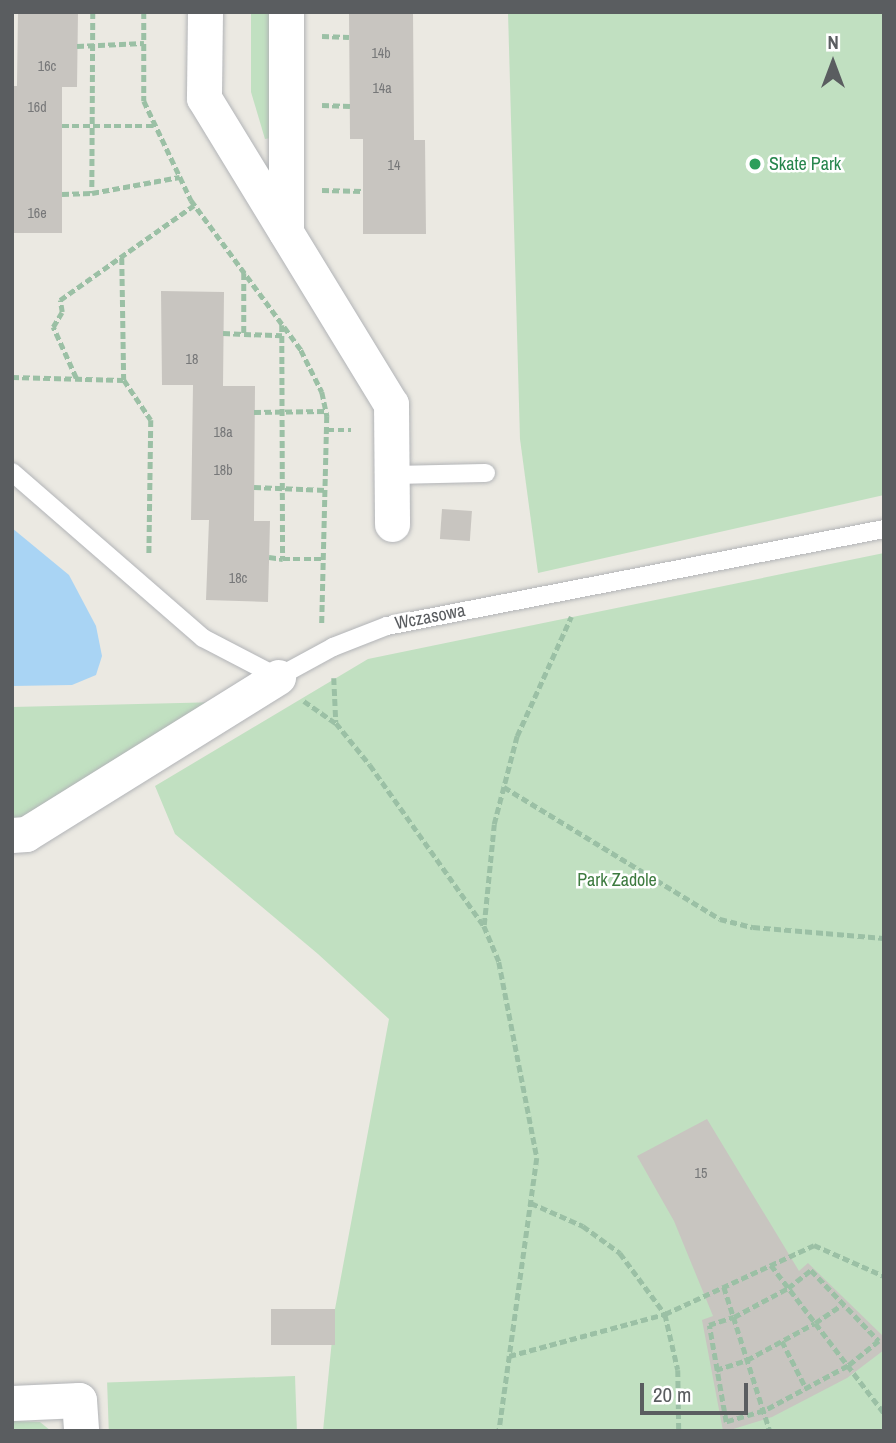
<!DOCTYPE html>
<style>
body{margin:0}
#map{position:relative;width:896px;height:1443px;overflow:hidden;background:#ebe9e2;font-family:"Archivo Narrow",sans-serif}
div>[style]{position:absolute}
.green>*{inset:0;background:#c1e0c1;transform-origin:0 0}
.water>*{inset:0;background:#a9d4f4}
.building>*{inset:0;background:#c8c5c0;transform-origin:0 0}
.path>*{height:4.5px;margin-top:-2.25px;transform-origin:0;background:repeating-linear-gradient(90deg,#9bc0a5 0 7px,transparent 0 10.5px)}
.roads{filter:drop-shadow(0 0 2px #b2b4b7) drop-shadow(0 0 2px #b2b4b7)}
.lane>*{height:18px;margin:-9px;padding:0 9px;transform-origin:9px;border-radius:9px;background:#fff}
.street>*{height:35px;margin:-17.5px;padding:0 17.5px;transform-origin:17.5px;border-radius:17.5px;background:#fff}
.dots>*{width:19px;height:19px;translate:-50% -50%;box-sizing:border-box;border:4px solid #fff;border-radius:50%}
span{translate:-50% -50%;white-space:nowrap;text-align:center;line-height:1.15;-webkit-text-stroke:5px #fff;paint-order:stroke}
.number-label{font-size:14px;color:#767778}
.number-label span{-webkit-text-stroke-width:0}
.leisure-label{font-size:18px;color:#27864d}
.left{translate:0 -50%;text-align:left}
.street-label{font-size:18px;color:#5a5d60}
.park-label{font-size:18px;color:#3e7b40}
.frame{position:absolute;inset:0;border:14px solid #5a5d60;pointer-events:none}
.north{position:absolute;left:798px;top:28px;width:70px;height:70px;-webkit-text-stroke:5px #fff;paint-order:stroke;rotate:0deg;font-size:19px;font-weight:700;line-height:28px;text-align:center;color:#5a5d60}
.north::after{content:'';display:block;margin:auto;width:24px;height:32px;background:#5a5d60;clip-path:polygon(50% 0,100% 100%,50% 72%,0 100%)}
.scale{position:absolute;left:640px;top:1383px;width:108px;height:32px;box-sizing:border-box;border:4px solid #5a5d60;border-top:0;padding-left:9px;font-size:21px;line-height:24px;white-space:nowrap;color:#5a5d60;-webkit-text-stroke:5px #fff;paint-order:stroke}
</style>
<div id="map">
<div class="green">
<i style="clip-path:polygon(251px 12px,279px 12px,278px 137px,265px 139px,251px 92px)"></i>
<i style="clip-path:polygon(508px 12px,884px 12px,884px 495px,538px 573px,520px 439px)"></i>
<i style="clip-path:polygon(884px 553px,884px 1431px,323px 1431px,335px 1309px,389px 1019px,318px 954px,175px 834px,155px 786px,368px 659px)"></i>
<i style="clip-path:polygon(222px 702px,12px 823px,12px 707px)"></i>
<i style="left:295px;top:1376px;width:55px;height:188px;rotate:88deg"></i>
<i style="clip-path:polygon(12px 1421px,40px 1422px,51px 1431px,12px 1431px)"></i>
</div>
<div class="water">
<i style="clip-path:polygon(12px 528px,69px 575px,96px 626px,102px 656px,96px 675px,72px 685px,12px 686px)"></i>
</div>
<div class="building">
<i style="clip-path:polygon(18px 12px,78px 12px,77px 87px,62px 87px,62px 233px,12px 233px,12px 86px,17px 86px)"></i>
<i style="clip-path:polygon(349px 12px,413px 12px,414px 140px,425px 140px,426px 234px,363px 234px,363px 139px,350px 139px)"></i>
<i style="clip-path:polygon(161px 291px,224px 292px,223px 386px,255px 386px,254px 521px,270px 521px,268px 602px,206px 600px,209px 520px,191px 520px,193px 385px,162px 385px)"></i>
<i style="left:442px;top:509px;width:30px;height:30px;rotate:4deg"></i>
<i style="clip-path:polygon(707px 1119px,799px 1271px,808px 1263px,884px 1337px,884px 1350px,847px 1378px,772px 1417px,727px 1431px,723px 1431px,702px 1320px,713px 1316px,674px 1221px,637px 1156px)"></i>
<i style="left:335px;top:1309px;width:36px;height:64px;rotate:90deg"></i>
</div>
<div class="path">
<i style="left:93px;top:12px;width:181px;rotate:90.3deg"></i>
<i style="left:92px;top:193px;width:89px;rotate:-10.3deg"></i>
<i style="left:144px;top:12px;width:89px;rotate:90deg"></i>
<i style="left:144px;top:101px;width:110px;rotate:64.6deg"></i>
<i style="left:191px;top:200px;width:186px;rotate:53.7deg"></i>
<i style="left:301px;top:350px;width:47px;rotate:63.4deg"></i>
<i style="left:322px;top:392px;width:25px;rotate:78deg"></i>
<i style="left:327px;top:416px;width:208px;rotate:91.4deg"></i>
<i style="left:322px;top:36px;width:27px;rotate:2deg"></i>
<i style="left:77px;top:46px;width:67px;rotate:-2.6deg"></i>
<i style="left:322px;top:105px;width:28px;rotate:2deg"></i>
<i style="left:62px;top:126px;width:94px"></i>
<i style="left:322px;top:190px;width:41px;rotate:1.4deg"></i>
<i style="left:62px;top:194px;width:30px;rotate:-2deg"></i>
<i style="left:122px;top:258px;width:122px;rotate:89.1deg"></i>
<i style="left:124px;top:380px;width:48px;rotate:56deg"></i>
<i style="left:151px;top:420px;width:136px;rotate:90.8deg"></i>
<i style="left:244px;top:273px;width:61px;rotate:90deg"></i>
<i style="left:244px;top:334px;width:38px;rotate:2deg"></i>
<i style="left:282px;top:325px;width:234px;rotate:89.8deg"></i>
<i style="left:283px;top:559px;width:42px"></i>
<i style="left:223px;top:333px;width:21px;rotate:3deg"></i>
<i style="left:12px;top:377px;width:111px;rotate:1.5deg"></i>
<i style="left:76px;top:378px;width:56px;rotate:-114.3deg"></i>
<i style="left:53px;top:327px;width:17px;rotate:-59deg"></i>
<i style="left:62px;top:312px;width:12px;rotate:-99deg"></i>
<i style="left:60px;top:300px;width:164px;rotate:-35.3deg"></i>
<i style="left:254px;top:412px;width:72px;rotate:-0.8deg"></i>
<i style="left:327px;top:430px;width:24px"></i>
<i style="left:254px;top:487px;width:72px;rotate:2.4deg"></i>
<i style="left:269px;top:557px;width:14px;rotate:8deg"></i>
<i style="left:334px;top:678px;width:44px;rotate:87.4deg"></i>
<i style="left:304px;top:701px;width:39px;rotate:35deg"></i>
<i style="left:336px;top:723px;width:54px;rotate:51deg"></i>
<i style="left:370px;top:765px;width:197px;rotate:54.7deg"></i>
<i style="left:484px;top:926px;width:39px;rotate:67deg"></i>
<i style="left:499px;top:962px;width:200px;rotate:79deg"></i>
<i style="left:537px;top:1158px;width:276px;rotate:97.9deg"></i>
<i style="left:504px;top:787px;width:253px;rotate:31.4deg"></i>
<i style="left:720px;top:919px;width:34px;rotate:14deg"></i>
<i style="left:753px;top:927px;width:131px;rotate:4.8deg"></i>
<i style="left:484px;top:925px;width:101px;rotate:-84.3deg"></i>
<i style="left:494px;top:824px;width:91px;rotate:-75.4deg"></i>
<i style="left:517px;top:736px;width:131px;rotate:-65.6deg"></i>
<i style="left:531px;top:1203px;width:57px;rotate:23.9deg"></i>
<i style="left:583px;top:1226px;width:46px;rotate:36.1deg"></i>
<i style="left:620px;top:1253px;width:76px;rotate:53.6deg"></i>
<i style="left:665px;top:1314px;width:57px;rotate:76.9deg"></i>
<i style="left:678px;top:1370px;width:61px;rotate:89.1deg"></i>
<i style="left:771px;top:1265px;width:186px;rotate:52.6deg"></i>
<i style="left:811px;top:1270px;width:98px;rotate:46.2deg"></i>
<i style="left:879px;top:1341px;width:40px;rotate:141deg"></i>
<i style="left:848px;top:1366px;width:95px;rotate:151.8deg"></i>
<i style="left:764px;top:1411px;width:40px;rotate:164deg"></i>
<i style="left:726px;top:1422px;width:98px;rotate:-99.9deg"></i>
<i style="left:709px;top:1325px;width:26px;rotate:-18deg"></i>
<i style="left:734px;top:1317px;width:61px;rotate:-28.2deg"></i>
<i style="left:788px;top:1288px;width:29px;rotate:-38deg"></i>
<i style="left:724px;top:1287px;width:151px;rotate:72.3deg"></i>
<i style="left:782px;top:1341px;width:53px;rotate:62.9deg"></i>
<i style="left:509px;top:1356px;width:162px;rotate:-15.1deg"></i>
<i style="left:665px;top:1314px;width:164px;rotate:-24.8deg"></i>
<i style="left:814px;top:1245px;width:77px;rotate:23.9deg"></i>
<i style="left:716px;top:1370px;width:33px;rotate:-18deg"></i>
<i style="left:747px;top:1360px;width:77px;rotate:-28.6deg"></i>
<i style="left:815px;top:1323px;width:34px;rotate:-34deg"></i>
</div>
<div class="roads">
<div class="lane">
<i style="left:12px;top:472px;width:253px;rotate:41deg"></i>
<i style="left:203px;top:638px;width:85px;rotate:27.5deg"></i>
<i style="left:278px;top:677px;width:63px;rotate:-28.6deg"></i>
<i style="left:333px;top:647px;width:58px;rotate:-21.3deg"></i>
<i style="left:387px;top:626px;width:506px;rotate:-11.04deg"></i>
<i style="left:392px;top:475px;width:94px;rotate:-1.2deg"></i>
</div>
<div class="street">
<i style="left:205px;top:12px;width:86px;rotate:90.7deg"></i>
<i style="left:204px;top:98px;width:359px;rotate:58.6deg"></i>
<i style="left:391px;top:404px;width:120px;rotate:89.5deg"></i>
<i style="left:286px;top:232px;width:220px;rotate:-90deg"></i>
<i style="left:12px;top:835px;width:14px;rotate:-4deg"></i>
<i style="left:26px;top:834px;width:297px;rotate:-31.9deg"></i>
<i style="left:12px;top:1403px;width:67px;rotate:-2.6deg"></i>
<i style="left:79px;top:1400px;width:31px;rotate:86deg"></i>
</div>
</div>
<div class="dots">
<i style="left:755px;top:164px;background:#2e9e5b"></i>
</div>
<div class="number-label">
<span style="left:381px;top:53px">14b</span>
<span style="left:47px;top:66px">16c</span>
<span style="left:382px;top:88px">14a</span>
<span style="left:37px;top:107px">16d</span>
<span style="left:394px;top:165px">14</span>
<span style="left:37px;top:213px">16e</span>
<span style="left:192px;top:359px">18</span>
<span style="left:223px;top:432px">18a</span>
<span style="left:223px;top:470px">18b</span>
<span style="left:238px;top:578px">18c</span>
<span style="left:701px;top:1173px">15</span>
</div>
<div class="leisure-label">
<span class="left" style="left:769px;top:164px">Skate Park</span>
</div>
<div class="street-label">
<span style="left:430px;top:617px;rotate:-11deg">Wczasowa</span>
</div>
<div class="park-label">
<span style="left:617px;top:880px">Park Zadole</span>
</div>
<div class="frame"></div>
<div class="north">N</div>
<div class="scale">20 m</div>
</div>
